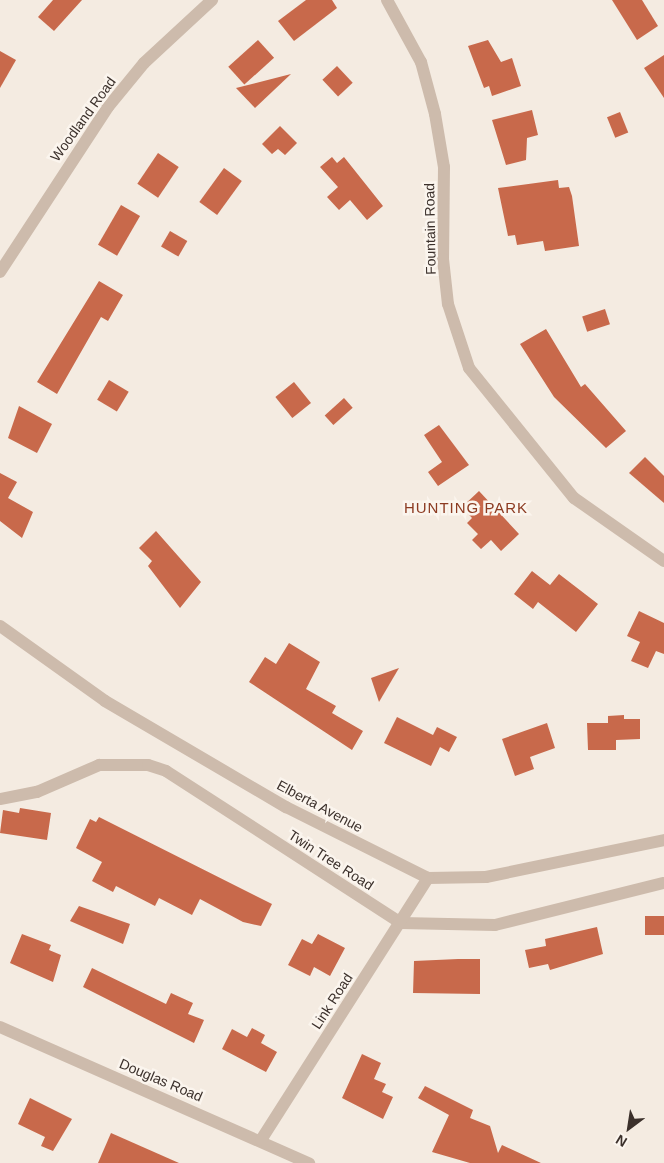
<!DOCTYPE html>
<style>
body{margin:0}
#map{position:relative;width:664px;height:1163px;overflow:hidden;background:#f4ebe1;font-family:Arial,sans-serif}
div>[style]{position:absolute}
.building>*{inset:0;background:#c8694b;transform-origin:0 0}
.minor>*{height:12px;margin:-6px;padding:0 6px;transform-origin:6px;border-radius:6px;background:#cdbbac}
span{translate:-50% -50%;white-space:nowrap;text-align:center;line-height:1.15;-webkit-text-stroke:5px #fbf5ee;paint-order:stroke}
.street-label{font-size:14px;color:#3b302b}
.neighbourhood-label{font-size:15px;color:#8c3b22;letter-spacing:1px}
.north{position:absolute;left:604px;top:1103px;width:50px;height:50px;-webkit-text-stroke:4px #fbf5ee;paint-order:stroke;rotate:211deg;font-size:14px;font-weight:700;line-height:20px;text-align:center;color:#3b302b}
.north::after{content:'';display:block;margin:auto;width:18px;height:22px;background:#3b302b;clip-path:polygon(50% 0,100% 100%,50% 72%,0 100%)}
</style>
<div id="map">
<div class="building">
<i style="clip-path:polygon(53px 0,82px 0,54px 31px,38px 17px)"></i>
<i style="clip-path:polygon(306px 0,332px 0,337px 8px,294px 41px,278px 21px)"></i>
<i style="clip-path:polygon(612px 0,642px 0,658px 26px,637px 40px)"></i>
<i style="left:258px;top:40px;width:24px;height:40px;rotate:48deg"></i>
<i style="clip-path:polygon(488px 40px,501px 62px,512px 58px,521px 86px,492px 96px,489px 86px,484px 88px,468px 46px)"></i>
<i style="clip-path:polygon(0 51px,16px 60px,0 88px)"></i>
<i style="clip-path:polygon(664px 55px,664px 98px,644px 68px)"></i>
<i style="left:337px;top:66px;width:23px;height:20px;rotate:47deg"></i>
<i style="clip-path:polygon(291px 74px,255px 108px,236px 88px)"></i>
<i style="clip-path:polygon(532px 110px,538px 135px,527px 138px,526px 160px,506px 165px,492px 120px)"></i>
<i style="left:620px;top:112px;width:22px;height:14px;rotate:68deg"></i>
<i style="clip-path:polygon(280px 126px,297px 143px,285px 155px,278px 149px,272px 154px,262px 144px)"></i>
<i style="left:158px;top:153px;width:25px;height:37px;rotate:34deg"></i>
<i style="clip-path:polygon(332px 157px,337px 163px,344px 157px,383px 206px,367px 220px,350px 200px,339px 210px,327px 197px,338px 187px,320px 167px)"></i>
<i style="left:224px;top:168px;width:22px;height:42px;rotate:36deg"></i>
<i style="clip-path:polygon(558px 180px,559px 188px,569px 187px,572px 196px,579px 246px,545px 251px,543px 241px,517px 245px,515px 235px,508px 236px,498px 188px)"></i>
<i style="left:121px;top:205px;width:22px;height:46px;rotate:30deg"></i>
<i style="left:170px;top:231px;width:20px;height:18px;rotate:30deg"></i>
<i style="clip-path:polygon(99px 281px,123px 295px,108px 321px,101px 317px,57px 394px,37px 382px)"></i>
<i style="left:605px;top:309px;width:16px;height:24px;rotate:72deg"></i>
<i style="clip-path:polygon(546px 329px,581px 387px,585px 384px,626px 431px,606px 448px,554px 397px,520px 344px)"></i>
<i style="left:109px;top:380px;width:23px;height:23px;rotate:31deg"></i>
<i style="left:294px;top:382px;width:27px;height:24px;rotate:51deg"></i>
<i style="left:344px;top:398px;width:13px;height:26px;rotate:48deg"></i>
<i style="clip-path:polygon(19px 406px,52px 424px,37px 453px,8px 438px)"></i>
<i style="clip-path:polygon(439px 425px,469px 465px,438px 486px,428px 472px,442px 462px,424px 435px)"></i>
<i style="clip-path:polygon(645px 457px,664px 476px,664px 503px,629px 473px)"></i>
<i style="clip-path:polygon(0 473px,17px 482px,8px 498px,33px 512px,22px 538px,0 521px)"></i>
<i style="clip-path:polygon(479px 491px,519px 534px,501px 551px,491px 540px,481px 549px,472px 540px,478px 534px,467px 523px,472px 518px,462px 507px)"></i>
<i style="clip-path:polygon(156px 531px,201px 582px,180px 608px,148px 566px,152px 561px,139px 548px)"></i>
<i style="clip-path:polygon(532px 571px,550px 585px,559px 574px,598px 604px,576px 632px,538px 602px,533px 609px,514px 594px)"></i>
<i style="clip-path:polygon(639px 611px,664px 623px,664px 654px,656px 651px,648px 668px,631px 661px,640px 642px,627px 636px)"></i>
<i style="clip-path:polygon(289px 643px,320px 662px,306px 689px,336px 706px,332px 713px,363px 731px,352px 750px,249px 682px,265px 657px,276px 664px)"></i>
<i style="clip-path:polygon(399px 668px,379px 702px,371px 678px)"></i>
<i style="clip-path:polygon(624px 715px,624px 719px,640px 719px,640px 739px,616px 740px,616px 750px,588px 750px,587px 723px,608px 723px,608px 716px)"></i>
<i style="clip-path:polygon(397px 717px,433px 735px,437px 727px,457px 737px,449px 752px,440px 747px,431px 766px,384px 743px)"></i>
<i style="clip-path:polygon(547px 723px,555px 748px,530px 757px,534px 769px,515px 776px,502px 739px)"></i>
<i style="clip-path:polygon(20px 808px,51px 813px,47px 840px,0 833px,3px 810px,19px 813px)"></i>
<i style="clip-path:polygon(99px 817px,272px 904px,261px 926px,243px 922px,200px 899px,192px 915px,159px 898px,155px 906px,116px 886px,113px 892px,92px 881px,102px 862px,76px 848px,90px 819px,96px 822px)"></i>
<i style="clip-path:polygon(79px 906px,130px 924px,123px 944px,70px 921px)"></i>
<i style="left:664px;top:916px;width:19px;height:19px;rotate:90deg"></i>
<i style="clip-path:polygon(597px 927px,603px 954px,550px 970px,548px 964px,529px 968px,525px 950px,546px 946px,545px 939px)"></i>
<i style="clip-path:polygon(22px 934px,51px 945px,49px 950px,61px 955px,53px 982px,10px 963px)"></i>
<i style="clip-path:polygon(318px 934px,345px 948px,330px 976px,314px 967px,310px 976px,288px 965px,302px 939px,312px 944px)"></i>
<i style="clip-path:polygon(458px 959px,480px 959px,480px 994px,413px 993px,414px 961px)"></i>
<i style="clip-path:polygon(92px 968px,166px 1004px,171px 993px,193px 1003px,188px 1014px,204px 1020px,194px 1043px,83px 987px)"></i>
<i style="clip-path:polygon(252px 1028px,265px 1035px,261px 1043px,277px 1052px,266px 1072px,222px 1049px,232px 1029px,247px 1037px)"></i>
<i style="clip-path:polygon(362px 1054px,381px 1063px,374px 1079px,386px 1084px,382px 1092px,393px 1097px,383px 1119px,342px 1098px)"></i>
<i style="clip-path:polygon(425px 1086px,473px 1110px,470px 1118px,490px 1126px,498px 1153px,502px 1145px,541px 1163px,470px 1163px,432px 1152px,449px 1115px,418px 1098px)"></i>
<i style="clip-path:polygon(30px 1098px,72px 1119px,53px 1151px,41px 1146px,45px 1137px,18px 1124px)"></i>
<i style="clip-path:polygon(111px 1133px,179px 1163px,98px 1163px)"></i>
</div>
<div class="minor">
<i style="left:387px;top:0;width:71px;rotate:61.3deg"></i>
<i style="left:421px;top:62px;width:54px;rotate:74.9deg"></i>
<i style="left:435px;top:114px;width:54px;rotate:80.4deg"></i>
<i style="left:444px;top:167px;width:92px;rotate:90.6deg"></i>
<i style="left:443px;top:259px;width:45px;rotate:83.7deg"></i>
<i style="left:448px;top:304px;width:67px;rotate:71.8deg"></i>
<i style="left:469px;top:368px;width:167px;rotate:51.1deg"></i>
<i style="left:574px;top:498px;width:110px;rotate:35deg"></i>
<i style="left:0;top:272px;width:197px;rotate:-56.8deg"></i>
<i style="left:108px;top:107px;width:57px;rotate:-50.7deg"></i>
<i style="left:144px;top:63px;width:93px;rotate:-42.8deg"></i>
<i style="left:0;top:626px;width:129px;rotate:35.5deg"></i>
<i style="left:105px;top:701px;width:210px;rotate:30.4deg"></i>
<i style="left:286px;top:807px;width:159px;rotate:26.6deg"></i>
<i style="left:428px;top:878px;width:58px;rotate:-1deg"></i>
<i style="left:486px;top:877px;width:182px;rotate:-11.7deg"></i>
<i style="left:0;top:799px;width:38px;rotate:-11deg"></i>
<i style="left:37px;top:792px;width:68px;rotate:-23.5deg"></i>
<i style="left:99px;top:765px;width:49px"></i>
<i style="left:148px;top:765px;width:19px;rotate:18deg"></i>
<i style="left:166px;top:771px;width:280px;rotate:32.9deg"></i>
<i style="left:401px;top:923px;width:94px;rotate:1.2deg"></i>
<i style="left:495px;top:925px;width:174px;rotate:-14deg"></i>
<i style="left:0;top:1027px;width:338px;rotate:23.8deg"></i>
<i style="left:261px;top:1140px;width:311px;rotate:-57.5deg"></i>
</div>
<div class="street-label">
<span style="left:83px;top:119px;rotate:-54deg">Woodland Road</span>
<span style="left:430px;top:229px;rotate:-91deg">Fountain Road</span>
<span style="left:320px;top:806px;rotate:28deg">Elberta Avenue</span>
<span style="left:331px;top:860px;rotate:33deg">Twin Tree Road</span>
<span style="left:332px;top:1001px;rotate:-57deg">Link Road</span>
<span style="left:161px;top:1080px;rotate:23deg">Douglas Road</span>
</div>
<div class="neighbourhood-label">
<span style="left:466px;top:508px">HUNTING PARK</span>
</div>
<div class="north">N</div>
</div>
